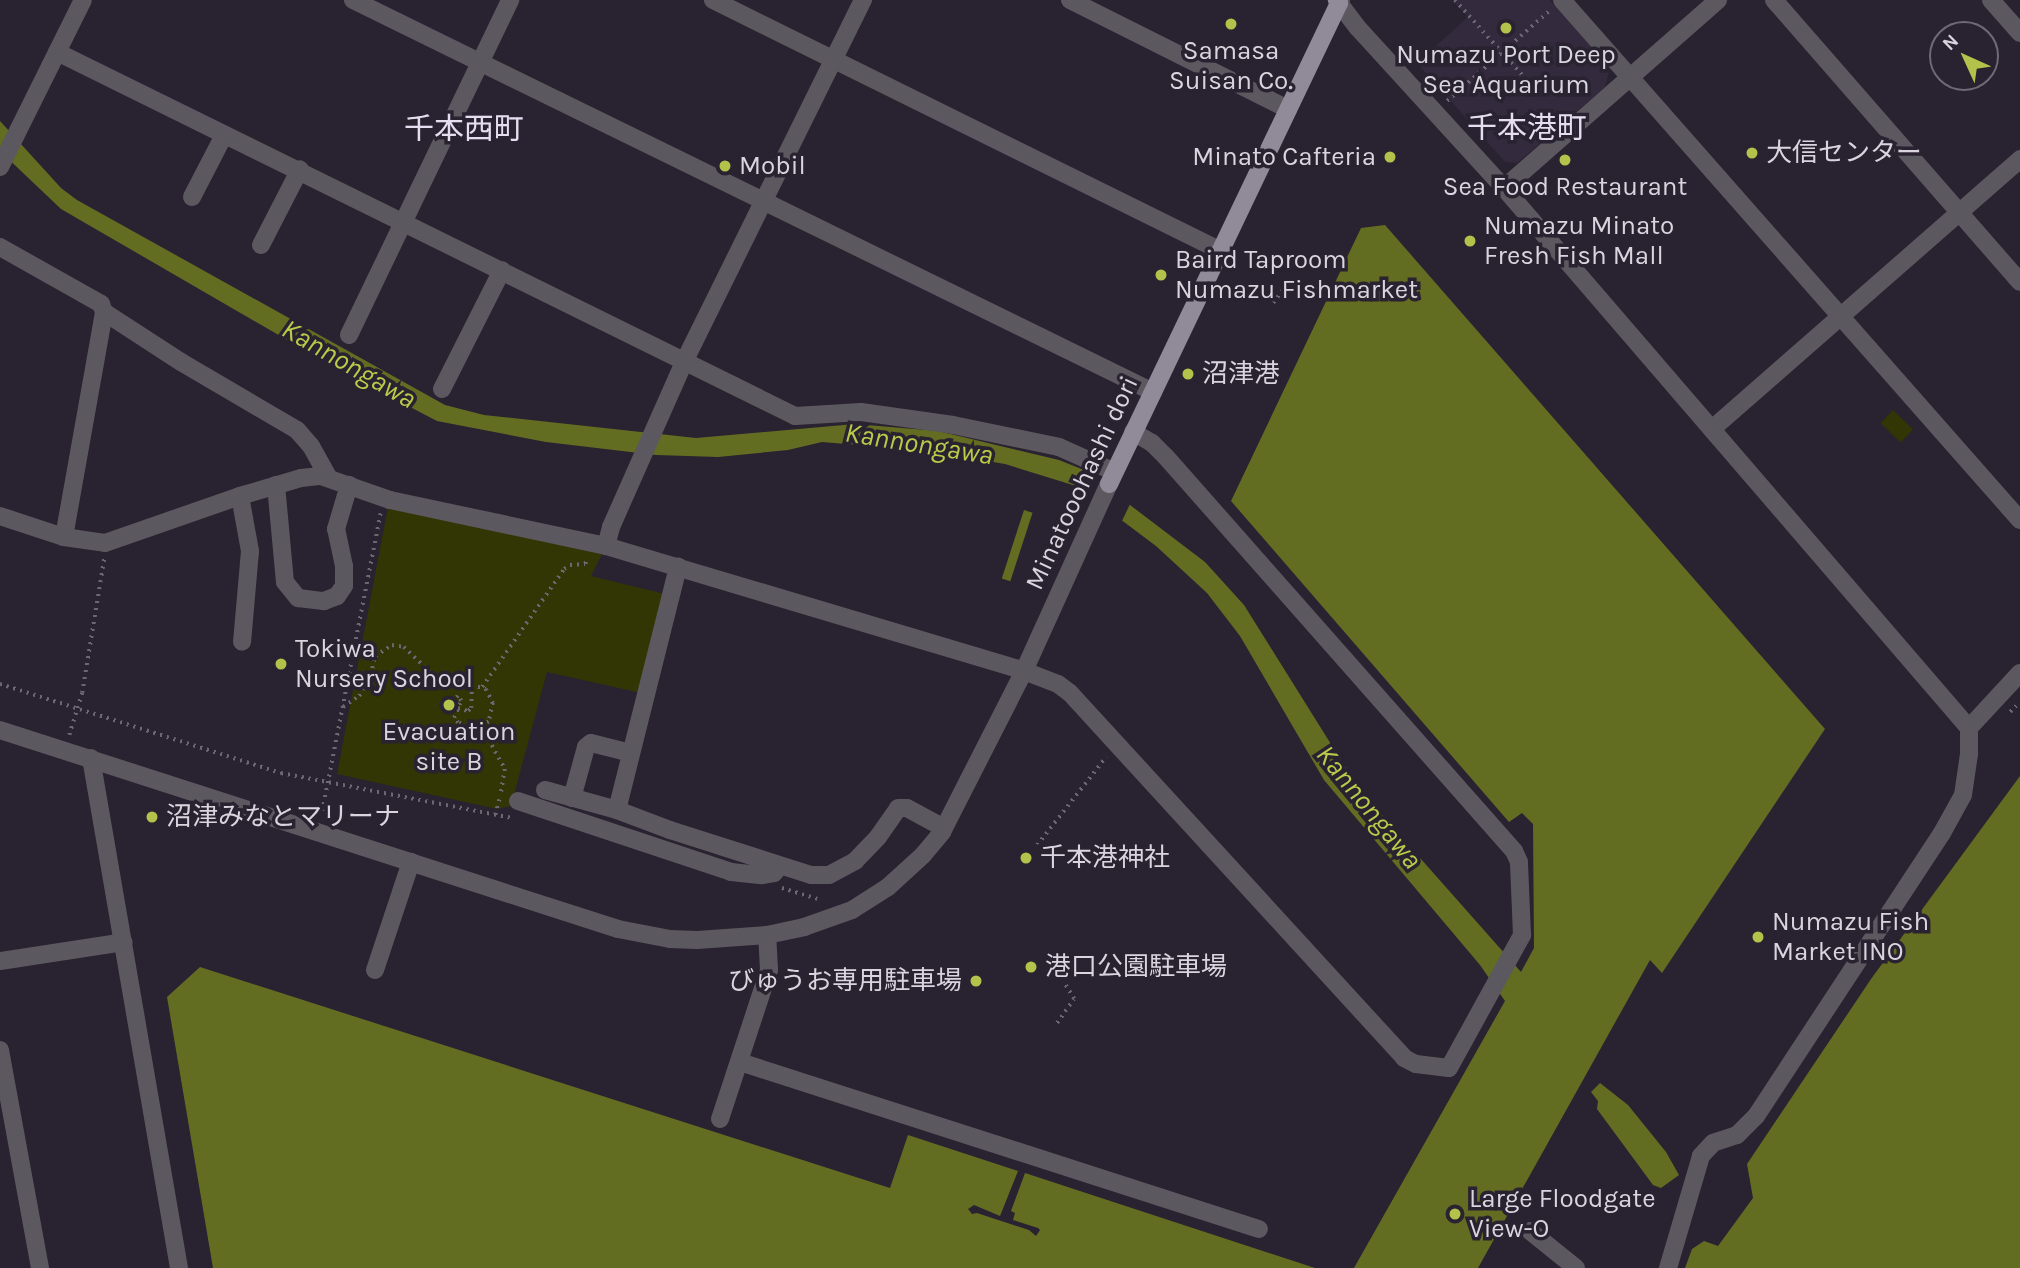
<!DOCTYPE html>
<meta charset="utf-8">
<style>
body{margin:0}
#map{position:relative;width:2020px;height:1268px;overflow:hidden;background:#292230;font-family:Karla,"Noto Sans JP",sans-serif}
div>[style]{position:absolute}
.built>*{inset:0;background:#342a3d}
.green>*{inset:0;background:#313604;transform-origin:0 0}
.water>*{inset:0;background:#636d22;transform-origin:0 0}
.pier>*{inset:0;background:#292230}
.path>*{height:3.5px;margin-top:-1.75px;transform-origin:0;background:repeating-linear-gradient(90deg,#6d6773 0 2px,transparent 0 7px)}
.minor>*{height:18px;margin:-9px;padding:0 9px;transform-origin:9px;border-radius:9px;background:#5c5860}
.major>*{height:18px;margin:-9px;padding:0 9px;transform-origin:9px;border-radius:9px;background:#918b99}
.dots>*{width:19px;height:19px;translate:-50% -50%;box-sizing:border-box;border:4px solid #292230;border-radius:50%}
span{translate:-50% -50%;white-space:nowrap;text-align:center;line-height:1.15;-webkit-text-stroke:7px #292230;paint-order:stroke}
.poi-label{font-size:26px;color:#d9d5de}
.left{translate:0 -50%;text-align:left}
.right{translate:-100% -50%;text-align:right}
.street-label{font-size:26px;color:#d9d5de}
.water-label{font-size:28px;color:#baca49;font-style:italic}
.quarter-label{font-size:30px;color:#e6ddf0}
.north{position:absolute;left:1929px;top:21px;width:70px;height:70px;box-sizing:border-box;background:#292230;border:2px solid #6f6a76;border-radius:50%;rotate:315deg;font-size:19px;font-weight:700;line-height:28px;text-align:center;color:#d9d5de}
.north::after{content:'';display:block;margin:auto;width:24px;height:32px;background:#b3c24b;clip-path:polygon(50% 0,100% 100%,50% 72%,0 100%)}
</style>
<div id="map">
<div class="built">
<i style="clip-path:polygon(1452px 0,1550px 0,1610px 68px,1605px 87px,1517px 163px,1505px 162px,1417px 63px,1468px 17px)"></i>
</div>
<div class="green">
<i style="left:1893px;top:410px;width:28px;height:18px;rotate:44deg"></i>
<i style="clip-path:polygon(388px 507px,602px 554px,591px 576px,665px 594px,641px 693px,547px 672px,511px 806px,497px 809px,337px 774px)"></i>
</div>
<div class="water">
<i style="clip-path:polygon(0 121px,61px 188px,77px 200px,445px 405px,484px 415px,696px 438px,855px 424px,938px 431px,1059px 460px,1084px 470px,1205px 562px,1244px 605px,1359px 789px,1521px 972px,1534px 948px,1533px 824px,1522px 813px,1509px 822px,1231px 501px,1361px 228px,1385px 225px,1825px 729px,1662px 973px,1650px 960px,1478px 1268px,1354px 1268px,1505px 1001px,1480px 965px,1324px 780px,1240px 636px,1207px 593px,1156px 546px,1076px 486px,1005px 464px,928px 451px,822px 442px,788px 450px,718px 457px,656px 455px,546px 442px,437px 421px,339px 370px,61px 209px,0 151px)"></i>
<i style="left:1024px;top:510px;width:9px;height:72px;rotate:18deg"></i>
<i style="clip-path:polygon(2020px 776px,2020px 1268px,1685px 1268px,1692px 1249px,1704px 1241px,1718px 1246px,1753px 1198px,1747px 1164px,1871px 979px)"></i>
<i style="clip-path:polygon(200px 967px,890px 1188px,908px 1135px,1018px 1171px,1000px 1216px,974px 1205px,968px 1209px,972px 1214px,977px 1213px,1029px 1230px,1036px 1236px,1040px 1230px,1038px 1228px,1013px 1220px,1015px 1213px,1011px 1211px,1025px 1173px,1315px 1268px,213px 1268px,167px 997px)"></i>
<i style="clip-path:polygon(1600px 1083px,1628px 1105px,1666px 1152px,1679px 1175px,1661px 1188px,1653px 1185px,1597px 1109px,1598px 1101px,1591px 1092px)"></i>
</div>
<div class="pier">
<i style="clip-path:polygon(1087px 468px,1132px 500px,1121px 523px,1077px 490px)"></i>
</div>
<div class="path">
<i style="left:1455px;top:0;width:117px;rotate:48.1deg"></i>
<i style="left:1447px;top:101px;width:136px;rotate:-41.4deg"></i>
<i style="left:1273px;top:303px;width:27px;rotate:-54deg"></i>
<i style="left:0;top:684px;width:295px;rotate:17.6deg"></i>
<i style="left:281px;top:773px;width:235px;rotate:11deg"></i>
<i style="left:482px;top:687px;width:144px;rotate:-55.2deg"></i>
<i style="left:564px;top:569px;width:7px;rotate:-34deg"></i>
<i style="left:570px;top:565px;width:15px;rotate:-4deg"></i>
<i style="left:585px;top:564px;width:6px;rotate:-72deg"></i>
<i style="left:343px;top:707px;width:19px;rotate:-35deg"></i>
<i style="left:359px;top:696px;width:17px;rotate:-54deg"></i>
<i style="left:369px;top:682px;width:27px;rotate:-77deg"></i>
<i style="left:375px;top:656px;width:20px;rotate:-33deg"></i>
<i style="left:392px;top:645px;width:12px;rotate:9deg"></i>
<i style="left:404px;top:647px;width:37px;rotate:44deg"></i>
<i style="left:431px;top:673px;width:57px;rotate:16.2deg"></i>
<i style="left:486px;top:689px;width:16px;rotate:63deg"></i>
<i style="left:493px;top:703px;width:19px;rotate:102deg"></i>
<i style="left:489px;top:722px;width:17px;rotate:155deg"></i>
<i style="left:474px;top:729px;width:17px;rotate:-159deg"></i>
<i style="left:458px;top:723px;width:6px;rotate:-129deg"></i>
<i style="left:454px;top:718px;width:18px;rotate:-68deg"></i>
<i style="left:461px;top:701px;width:6px;rotate:-121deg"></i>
<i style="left:458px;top:696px;width:4px;rotate:124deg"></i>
<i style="left:458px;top:708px;width:10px;rotate:17deg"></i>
<i style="left:468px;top:711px;width:4px;rotate:-45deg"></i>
<i style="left:471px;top:708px;width:24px;rotate:-88deg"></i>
<i style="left:2010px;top:712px;width:14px;rotate:-45deg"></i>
<i style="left:482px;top:727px;width:48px;rotate:61.3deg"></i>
<i style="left:505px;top:769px;width:24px;rotate:99deg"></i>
<i style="left:69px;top:735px;width:44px;rotate:-72.8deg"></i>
<i style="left:82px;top:693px;width:136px;rotate:-80.7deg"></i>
<i style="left:322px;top:811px;width:303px;rotate:-78.9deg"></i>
<i style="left:495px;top:815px;width:16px;rotate:-75deg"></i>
<i style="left:1037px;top:845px;width:112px;rotate:-51.9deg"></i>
<i style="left:782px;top:888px;width:37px;rotate:17deg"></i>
<i style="left:1057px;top:1023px;width:29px;rotate:-55deg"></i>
<i style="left:1074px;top:999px;width:19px;rotate:-122deg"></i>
</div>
<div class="minor">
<i style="left:353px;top:0;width:891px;rotate:26.1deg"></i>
<i style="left:713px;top:0;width:564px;rotate:26.29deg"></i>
<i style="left:1070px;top:0;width:244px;rotate:26.6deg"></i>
<i style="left:1341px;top:0;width:4px;rotate:124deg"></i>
<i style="left:1339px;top:3px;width:31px;rotate:53deg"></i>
<i style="left:1358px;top:28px;width:217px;rotate:47.6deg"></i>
<i style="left:1504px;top:188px;width:713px;rotate:49.27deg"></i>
<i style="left:1969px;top:728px;width:26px;rotate:90deg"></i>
<i style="left:1969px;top:754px;width:41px;rotate:98.3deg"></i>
<i style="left:1963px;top:795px;width:43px;rotate:118.9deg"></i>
<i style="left:1942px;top:833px;width:339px;rotate:123.3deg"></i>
<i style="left:1756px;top:1116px;width:27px;rotate:135deg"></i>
<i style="left:1737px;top:1135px;width:25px;rotate:162deg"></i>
<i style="left:1713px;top:1143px;width:18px;rotate:133deg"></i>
<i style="left:1701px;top:1156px;width:117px;rotate:106.4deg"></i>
<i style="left:1562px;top:0;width:693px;rotate:48.63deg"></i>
<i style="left:1774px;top:0;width:374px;rotate:48.9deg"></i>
<i style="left:1991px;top:0;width:44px;rotate:48.7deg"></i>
<i style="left:57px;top:52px;width:823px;rotate:26.25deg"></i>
<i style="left:795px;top:416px;width:66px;rotate:-3.5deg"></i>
<i style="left:861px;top:412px;width:93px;rotate:8deg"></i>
<i style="left:953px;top:425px;width:108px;rotate:11.7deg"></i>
<i style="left:1059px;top:447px;width:61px;rotate:24.1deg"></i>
<i style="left:0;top:167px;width:186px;rotate:-63.6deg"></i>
<i style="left:1504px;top:188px;width:285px;rotate:-41.3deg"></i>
<i style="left:192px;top:197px;width:70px;rotate:-62.7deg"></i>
<i style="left:261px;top:245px;width:85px;rotate:-62.8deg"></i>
<i style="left:0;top:247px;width:116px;rotate:29.4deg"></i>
<i style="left:101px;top:304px;width:9px;rotate:69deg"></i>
<i style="left:104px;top:312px;width:92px;rotate:33deg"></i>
<i style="left:181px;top:362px;width:134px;rotate:30.4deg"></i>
<i style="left:297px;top:430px;width:21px;rotate:49deg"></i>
<i style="left:311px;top:446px;width:37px;rotate:61deg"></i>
<i style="left:349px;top:335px;width:372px;rotate:-64.3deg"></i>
<i style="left:442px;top:389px;width:133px;rotate:-63.2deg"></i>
<i style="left:1712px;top:429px;width:410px;rotate:-41.2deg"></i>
<i style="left:276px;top:485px;width:97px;rotate:84.7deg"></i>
<i style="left:285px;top:582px;width:21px;rotate:51deg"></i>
<i style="left:298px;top:598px;width:26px;rotate:7deg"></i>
<i style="left:324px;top:601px;width:14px;rotate:-21deg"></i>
<i style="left:337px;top:596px;width:12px;rotate:-55deg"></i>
<i style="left:344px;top:586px;width:20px;rotate:-90deg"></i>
<i style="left:344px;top:566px;width:38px;rotate:-102deg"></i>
<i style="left:336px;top:529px;width:46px;rotate:-73.5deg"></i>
<i style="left:240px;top:496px;width:56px;rotate:79.7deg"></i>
<i style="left:250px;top:551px;width:91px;rotate:95deg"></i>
<i style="left:0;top:516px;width:67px;rotate:18.2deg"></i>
<i style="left:64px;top:537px;width:41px;rotate:8.3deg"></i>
<i style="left:105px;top:543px;width:143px;rotate:-19.2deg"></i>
<i style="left:240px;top:496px;width:64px;rotate:-16.4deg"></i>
<i style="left:301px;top:478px;width:20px;rotate:-6deg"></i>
<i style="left:321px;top:476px;width:73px;rotate:19.2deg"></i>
<i style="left:390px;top:500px;width:221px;rotate:12deg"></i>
<i style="left:606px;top:546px;width:436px;rotate:16.6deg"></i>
<i style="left:1024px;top:671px;width:36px;rotate:21deg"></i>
<i style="left:1058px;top:684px;width:15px;rotate:37deg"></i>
<i style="left:1070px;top:693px;width:495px;rotate:47.5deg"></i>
<i style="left:1404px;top:1058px;width:13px;rotate:27deg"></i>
<i style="left:1416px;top:1064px;width:33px;rotate:7deg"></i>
<i style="left:1449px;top:1068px;width:152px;rotate:-61.2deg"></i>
<i style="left:1522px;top:935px;width:73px;rotate:-92.4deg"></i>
<i style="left:1519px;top:862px;width:12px;rotate:-114deg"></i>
<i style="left:1514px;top:851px;width:526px;rotate:-131.45deg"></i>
<i style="left:1166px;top:457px;width:20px;rotate:-135deg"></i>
<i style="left:1152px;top:443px;width:22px;rotate:-150deg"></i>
<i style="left:64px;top:537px;width:229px;rotate:-79.9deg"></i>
<i style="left:606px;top:546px;width:20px;rotate:-75deg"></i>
<i style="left:611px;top:527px;width:183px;rotate:-66.1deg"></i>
<i style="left:685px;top:360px;width:402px;rotate:-63.7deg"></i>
<i style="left:1969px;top:728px;width:75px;rotate:-47.2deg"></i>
<i style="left:0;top:730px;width:649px;rotate:17.85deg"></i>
<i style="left:618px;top:929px;width:53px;rotate:10.9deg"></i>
<i style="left:670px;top:939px;width:27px;rotate:2deg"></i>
<i style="left:697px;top:940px;width:70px;rotate:-4.1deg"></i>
<i style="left:767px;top:935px;width:38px;rotate:-12deg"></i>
<i style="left:804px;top:927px;width:51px;rotate:-19.5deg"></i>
<i style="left:852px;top:910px;width:43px;rotate:-32.6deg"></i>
<i style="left:888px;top:887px;width:47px;rotate:-42.4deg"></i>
<i style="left:923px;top:855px;width:30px;rotate:-50deg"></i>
<i style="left:942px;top:832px;width:181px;rotate:-63deg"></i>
<i style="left:1024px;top:671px;width:205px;rotate:-65.6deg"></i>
<i style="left:91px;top:758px;width:518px;rotate:80.21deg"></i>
<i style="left:545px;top:790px;width:75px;rotate:15.5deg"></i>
<i style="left:617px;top:810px;width:57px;rotate:20.7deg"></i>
<i style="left:670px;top:830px;width:148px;rotate:17.7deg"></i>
<i style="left:811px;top:875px;width:18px"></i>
<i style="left:829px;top:875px;width:30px;rotate:-28deg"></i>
<i style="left:855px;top:861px;width:33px;rotate:-46deg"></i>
<i style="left:878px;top:837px;width:35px;rotate:-55deg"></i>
<i style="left:898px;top:808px;width:9px"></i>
<i style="left:907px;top:808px;width:42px;rotate:28.4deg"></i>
<i style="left:572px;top:798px;width:53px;rotate:-74.6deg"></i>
<i style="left:586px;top:747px;width:6px;rotate:-39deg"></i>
<i style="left:591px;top:743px;width:41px;rotate:14deg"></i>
<i style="left:518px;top:801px;width:225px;rotate:18.4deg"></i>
<i style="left:731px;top:872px;width:31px;rotate:6deg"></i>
<i style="left:762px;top:875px;width:12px;rotate:-9deg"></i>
<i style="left:774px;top:873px;width:8px;rotate:-50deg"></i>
<i style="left:617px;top:810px;width:251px;rotate:-75.9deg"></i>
<i style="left:0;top:961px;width:125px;rotate:-8.7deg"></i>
<i style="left:375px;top:970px;width:114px;rotate:-71.6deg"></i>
<i style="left:0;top:1050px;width:222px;rotate:79.6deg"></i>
<i style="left:740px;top:1062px;width:545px;rotate:17.84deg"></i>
<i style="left:720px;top:1119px;width:157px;rotate:-71.8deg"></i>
<i style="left:769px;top:970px;width:35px;rotate:-93deg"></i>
<i style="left:1530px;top:1231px;width:59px;rotate:38.8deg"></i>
</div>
<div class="major">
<i style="left:1109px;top:484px;width:533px;rotate:-64.44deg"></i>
<i style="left:1339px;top:3px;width:4px;rotate:-124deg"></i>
</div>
<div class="dots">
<i style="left:1231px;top:24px;background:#b3c24b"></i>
<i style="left:1506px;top:28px;background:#b3c24b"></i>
<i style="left:1752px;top:153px;background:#b3c24b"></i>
<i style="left:1390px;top:157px;background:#b3c24b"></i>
<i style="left:1565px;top:160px;background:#b3c24b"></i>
<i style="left:725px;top:166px;background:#b3c24b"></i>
<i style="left:1470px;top:241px;background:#b3c24b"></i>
<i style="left:1161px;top:275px;background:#b3c24b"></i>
<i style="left:1188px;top:374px;background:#b3c24b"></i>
<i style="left:281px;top:664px;background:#b3c24b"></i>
<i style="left:449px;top:705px;background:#b3c24b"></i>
<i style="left:152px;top:817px;background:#b3c24b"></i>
<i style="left:1026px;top:858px;background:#b3c24b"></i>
<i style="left:1758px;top:937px;background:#b3c24b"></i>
<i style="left:1031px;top:967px;background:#b3c24b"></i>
<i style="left:976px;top:981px;background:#b3c24b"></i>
<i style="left:1455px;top:1214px;background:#b3c24b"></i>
</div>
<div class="poi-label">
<span style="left:1231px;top:66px">Samasa<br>Suisan Co.</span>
<span style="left:1506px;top:70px">Numazu Port Deep<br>Sea Aquarium</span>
<span class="left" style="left:1766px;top:153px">大信センター</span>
<span class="right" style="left:1376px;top:157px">Minato Cafteria</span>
<span class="left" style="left:739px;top:166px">Mobil</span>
<span style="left:1565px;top:187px">Sea Food Restaurant</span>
<span class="left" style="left:1484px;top:241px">Numazu Minato<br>Fresh Fish Mall</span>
<span class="left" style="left:1175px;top:275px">Baird Taproom<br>Numazu Fishmarket</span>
<span class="left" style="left:1202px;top:374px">沼津港</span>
<span class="left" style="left:295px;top:664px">Tokiwa<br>Nursery School</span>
<span style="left:449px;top:747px">Evacuation<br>site B</span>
<span class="left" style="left:166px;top:817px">沼津みなとマリーナ</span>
<span class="left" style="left:1040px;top:858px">千本港神社</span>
<span class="left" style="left:1772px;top:937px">Numazu Fish<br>Market INO</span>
<span class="left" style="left:1045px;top:967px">港口公園駐車場</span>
<span class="right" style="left:962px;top:981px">びゅうお専用駐車場</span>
<span class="left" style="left:1469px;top:1214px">Large Floodgate<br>View-O</span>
</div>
<div class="street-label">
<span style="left:1082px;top:483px;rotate:-65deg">Minatooohashi dori</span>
</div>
<div class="water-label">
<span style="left:349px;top:364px;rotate:30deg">Kannongawa</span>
<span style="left:919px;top:444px;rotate:9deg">Kannongawa</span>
<span style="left:1369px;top:807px;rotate:51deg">Kannongawa</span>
</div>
<div class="quarter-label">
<span style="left:1527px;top:128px">千本港町</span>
<span style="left:464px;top:129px">千本西町</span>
</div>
<div class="north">N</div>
</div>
